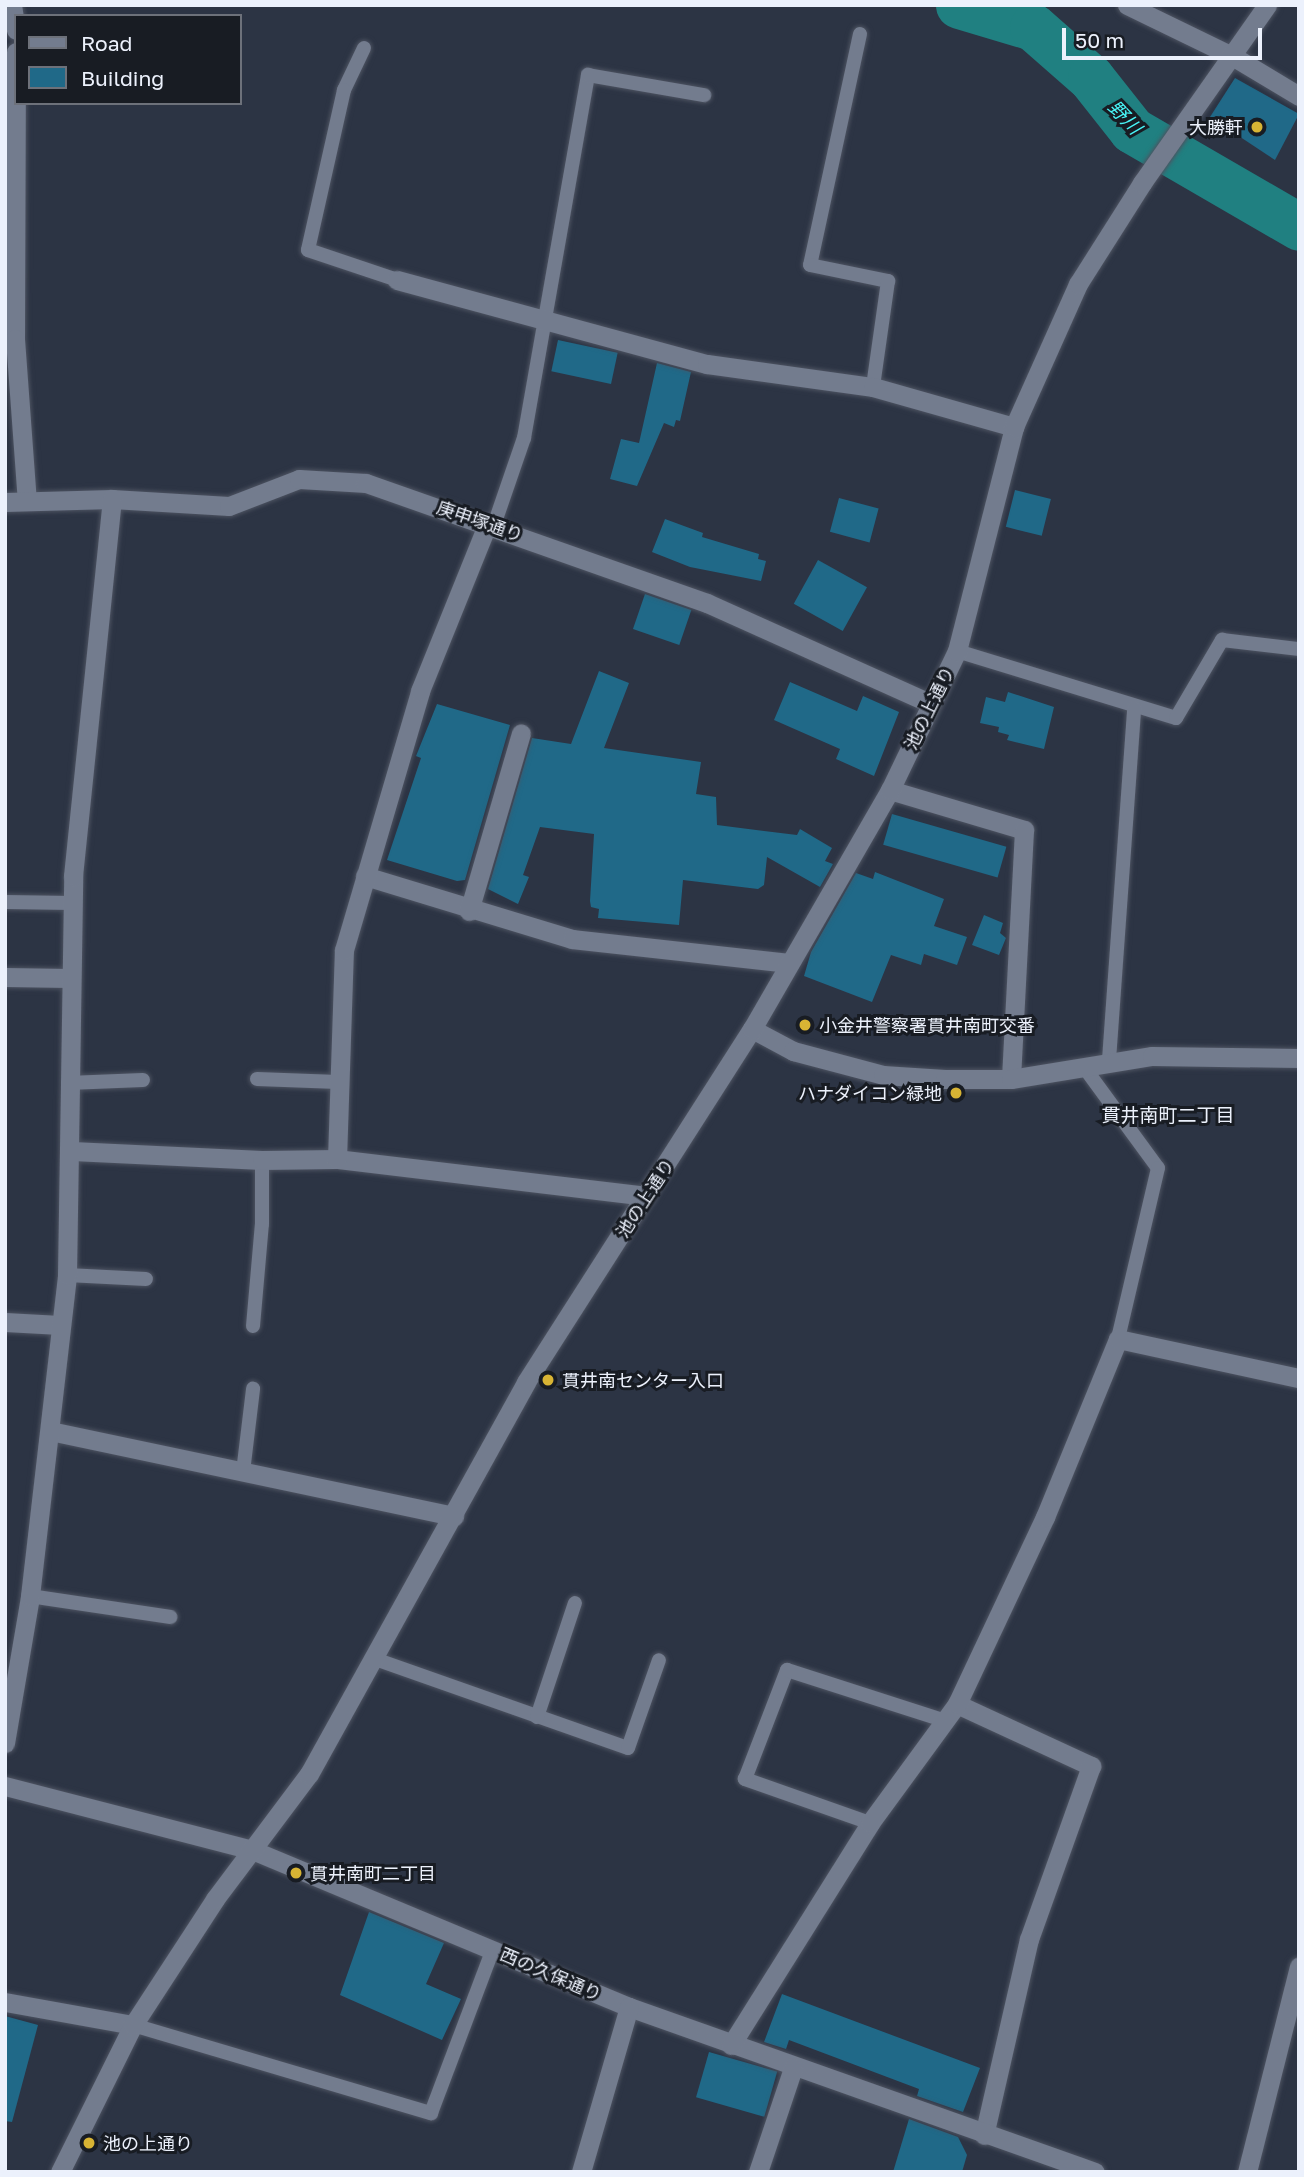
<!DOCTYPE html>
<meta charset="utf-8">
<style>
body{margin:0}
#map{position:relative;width:1304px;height:2177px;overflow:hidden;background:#2c3444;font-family:"Golos Text","Noto Sans JP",sans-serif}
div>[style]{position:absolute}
.river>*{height:47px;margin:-23.5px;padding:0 23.5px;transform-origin:23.5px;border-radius:23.5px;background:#208081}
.building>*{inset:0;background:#206988;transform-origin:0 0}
.roads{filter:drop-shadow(0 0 2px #4d5361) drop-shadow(0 0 2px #4d5361)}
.service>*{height:14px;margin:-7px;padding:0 7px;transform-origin:7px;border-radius:7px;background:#737c8e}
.minor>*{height:19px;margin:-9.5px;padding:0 9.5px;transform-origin:9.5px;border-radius:9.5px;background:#737c8e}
.dots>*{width:19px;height:19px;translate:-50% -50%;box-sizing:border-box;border:4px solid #181c23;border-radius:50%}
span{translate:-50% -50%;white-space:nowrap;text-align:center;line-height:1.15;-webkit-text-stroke:6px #181c23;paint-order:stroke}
.poi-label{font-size:18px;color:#ecf1fc}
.right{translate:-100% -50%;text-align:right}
.left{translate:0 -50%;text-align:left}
.street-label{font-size:18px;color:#ecf1fc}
.water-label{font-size:19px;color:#48f5f7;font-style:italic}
.neighbourhood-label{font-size:19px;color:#ecf1fc}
.frame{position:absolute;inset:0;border:7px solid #ecf1fc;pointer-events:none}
.legend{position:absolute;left:14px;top:14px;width:228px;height:91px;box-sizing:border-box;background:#181c23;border:2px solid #6d717a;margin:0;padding:9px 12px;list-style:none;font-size:21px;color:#ecf1fc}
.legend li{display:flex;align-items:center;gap:14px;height:35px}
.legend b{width:35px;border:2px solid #6d717a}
.scale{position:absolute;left:1062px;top:28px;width:200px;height:32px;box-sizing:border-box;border:4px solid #ecf1fc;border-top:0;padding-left:9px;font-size:21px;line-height:24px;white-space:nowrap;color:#ecf1fc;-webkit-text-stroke:5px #181c23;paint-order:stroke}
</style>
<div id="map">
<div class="river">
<i style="left:959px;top:5px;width:77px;rotate:16.6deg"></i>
<i style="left:1033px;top:27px;width:77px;rotate:41.3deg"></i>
<i style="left:1091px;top:78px;width:66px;rotate:51.7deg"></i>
<i style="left:1132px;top:130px;width:193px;rotate:30.1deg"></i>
</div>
<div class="building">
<i style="clip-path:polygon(1235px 78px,1299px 114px,1275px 160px,1210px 117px)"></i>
<i style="left:558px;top:340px;width:61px;height:32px;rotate:12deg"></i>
<i style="clip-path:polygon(657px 363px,691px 372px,680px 421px,676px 420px,674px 427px,664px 423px,637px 486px,610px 479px,621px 439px,639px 443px)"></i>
<i style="left:1015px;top:490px;width:37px;height:38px;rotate:14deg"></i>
<i style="left:839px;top:498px;width:41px;height:35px;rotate:15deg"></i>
<i style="clip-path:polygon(665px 519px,703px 533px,702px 537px,759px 554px,758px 559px,766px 561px,761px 581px,690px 567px,652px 552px)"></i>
<i style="left:818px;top:560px;width:56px;height:50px;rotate:29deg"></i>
<i style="left:645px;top:594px;width:49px;height:37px;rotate:19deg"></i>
<i style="clip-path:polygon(599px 671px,629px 683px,604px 748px,701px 762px,696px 794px,716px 797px,717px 825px,797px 835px,800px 829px,832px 848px,825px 861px,833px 864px,820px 887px,767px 857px,764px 885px,758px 889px,683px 880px,679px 925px,598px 918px,599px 909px,591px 907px,590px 901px,594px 834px,540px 827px,523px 875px,529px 877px,518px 904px,488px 889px,532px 738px,571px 744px)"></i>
<i style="clip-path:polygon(790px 682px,857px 711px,863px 696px,899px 712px,874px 776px,836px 759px,840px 749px,774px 720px)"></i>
<i style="clip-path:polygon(1008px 692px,1054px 707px,1044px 749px,1007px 740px,1009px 735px,998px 732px,999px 727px,980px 723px,986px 697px,1005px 702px)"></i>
<i style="clip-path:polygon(437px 704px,510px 725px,465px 880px,457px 881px,387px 860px,421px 758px,416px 756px)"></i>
<i style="left:892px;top:814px;width:119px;height:32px;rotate:16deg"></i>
<i style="clip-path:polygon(875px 872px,944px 899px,934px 926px,967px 937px,957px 965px,924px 954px,921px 965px,891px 955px,872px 1002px,804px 976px,811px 952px,856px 873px,873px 879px)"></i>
<i style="clip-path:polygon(984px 915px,1003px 923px,1000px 933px,1006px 938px,999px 955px,972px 945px)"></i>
<i style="clip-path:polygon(369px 1912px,444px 1943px,426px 1984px,461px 1999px,442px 2040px,340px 1995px)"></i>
<i style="clip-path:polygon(782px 1994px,980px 2068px,963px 2112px,917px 2096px,919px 2089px,789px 2040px,786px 2049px,764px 2042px)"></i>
<i style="clip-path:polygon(5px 2016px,38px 2025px,12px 2122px,5px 2121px)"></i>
<i style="left:709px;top:2052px;width:71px;height:47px;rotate:16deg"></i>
<i style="clip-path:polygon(909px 2119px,958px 2137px,967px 2155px,962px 2172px,893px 2172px)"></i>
</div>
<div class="roads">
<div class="service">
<i style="left:860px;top:34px;width:236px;rotate:102.2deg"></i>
<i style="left:810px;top:265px;width:80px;rotate:11.6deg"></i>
<i style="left:888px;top:281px;width:107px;rotate:98.1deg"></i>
<i style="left:364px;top:48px;width:47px;rotate:115.5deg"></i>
<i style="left:344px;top:90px;width:164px;rotate:102.7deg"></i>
<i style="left:308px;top:250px;width:94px;rotate:18.6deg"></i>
<i style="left:494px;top:525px;width:92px;rotate:-71deg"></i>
<i style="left:524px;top:438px;width:369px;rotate:-80deg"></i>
<i style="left:588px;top:75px;width:118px;rotate:9.8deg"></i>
<i style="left:957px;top:651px;width:229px;rotate:17deg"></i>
<i style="left:1176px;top:718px;width:91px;rotate:-59.5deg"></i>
<i style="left:1222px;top:640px;width:78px;rotate:6.7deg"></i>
<i style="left:5px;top:902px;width:67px;rotate:0.9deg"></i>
<i style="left:1109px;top:1060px;width:353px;rotate:-85.9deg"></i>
<i style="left:1084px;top:1067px;width:125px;rotate:53.8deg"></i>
<i style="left:1158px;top:1168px;width:176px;rotate:103.2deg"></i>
<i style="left:257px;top:1079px;width:81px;rotate:2.1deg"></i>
<i style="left:68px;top:1083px;width:75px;rotate:-2.3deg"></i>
<i style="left:67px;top:1275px;width:79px;rotate:2.9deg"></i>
<i style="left:253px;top:1326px;width:102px;rotate:-85deg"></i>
<i style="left:262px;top:1224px;width:64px;rotate:-90deg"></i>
<i style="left:243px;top:1472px;width:84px;rotate:-83.1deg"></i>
<i style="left:30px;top:1596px;width:142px;rotate:8.5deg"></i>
<i style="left:375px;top:1659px;width:268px;rotate:19.4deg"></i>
<i style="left:628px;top:1748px;width:93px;rotate:-70.6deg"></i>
<i style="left:537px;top:1717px;width:120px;rotate:-71.6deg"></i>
<i style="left:870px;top:1823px;width:133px;rotate:-160.6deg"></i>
<i style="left:745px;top:1779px;width:117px;rotate:-68.9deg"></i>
<i style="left:787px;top:1670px;width:164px;rotate:17.8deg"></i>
<i style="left:133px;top:2025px;width:311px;rotate:16.5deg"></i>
<i style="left:431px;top:2113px;width:175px;rotate:-69.3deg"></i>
</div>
<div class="minor">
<i style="left:12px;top:5px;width:25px;rotate:81deg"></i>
<i style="left:1127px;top:5px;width:119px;rotate:25.9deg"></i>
<i style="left:1234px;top:57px;width:76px;rotate:31deg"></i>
<i style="left:16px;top:52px;width:287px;rotate:90.2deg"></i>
<i style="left:15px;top:339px;width:162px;rotate:85.8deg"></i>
<i style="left:397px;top:280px;width:321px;rotate:15.2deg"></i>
<i style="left:707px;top:364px;width:168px;rotate:7.9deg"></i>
<i style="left:873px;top:387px;width:147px;rotate:15.8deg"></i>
<i style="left:5px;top:502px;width:107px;rotate:-1.6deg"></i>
<i style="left:112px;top:499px;width:117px;rotate:3.4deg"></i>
<i style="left:229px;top:506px;width:75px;rotate:-21.1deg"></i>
<i style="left:299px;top:479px;width:67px;rotate:3.4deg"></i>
<i style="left:366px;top:483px;width:361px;rotate:19.4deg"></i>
<i style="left:707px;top:603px;width:244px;rotate:24.2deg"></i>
<i style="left:890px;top:790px;width:140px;rotate:16.6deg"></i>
<i style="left:1024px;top:830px;width:249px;rotate:93deg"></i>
<i style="left:365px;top:876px;width:216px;rotate:16.9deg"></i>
<i style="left:572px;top:939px;width:218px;rotate:6.3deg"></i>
<i style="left:469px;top:911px;width:185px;rotate:-73.7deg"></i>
<i style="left:5px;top:977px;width:64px;rotate:0.9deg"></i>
<i style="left:752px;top:1029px;width:47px;rotate:28.2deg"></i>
<i style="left:793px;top:1051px;width:93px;rotate:14.9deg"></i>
<i style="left:883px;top:1075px;width:62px;rotate:3.7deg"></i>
<i style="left:945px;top:1079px;width:66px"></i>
<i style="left:1011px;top:1079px;width:143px;rotate:-9.3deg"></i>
<i style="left:1152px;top:1056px;width:147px;rotate:0.8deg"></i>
<i style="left:72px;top:1151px;width:190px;rotate:2.7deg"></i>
<i style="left:262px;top:1160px;width:75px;rotate:-0.8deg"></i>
<i style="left:337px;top:1159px;width:311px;rotate:6.8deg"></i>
<i style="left:337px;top:1159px;width:209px;rotate:-88.1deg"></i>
<i style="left:344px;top:950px;width:270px;rotate:-73.6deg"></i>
<i style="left:420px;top:691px;width:181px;rotate:-68deg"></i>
<i style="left:5px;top:1322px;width:55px;rotate:3.1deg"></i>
<i style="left:50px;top:1431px;width:413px;rotate:11.9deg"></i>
<i style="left:957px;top:1704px;width:148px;rotate:24.8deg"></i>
<i style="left:1091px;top:1766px;width:184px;rotate:109.7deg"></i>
<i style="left:1029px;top:1939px;width:201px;rotate:102.9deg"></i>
<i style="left:5px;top:1743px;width:149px;rotate:-80.3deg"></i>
<i style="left:30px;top:1596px;width:323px;rotate:-83.4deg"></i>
<i style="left:67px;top:1275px;width:399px;rotate:-89.1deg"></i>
<i style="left:73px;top:876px;width:379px;rotate:-84.1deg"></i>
<i style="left:5px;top:1786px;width:255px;rotate:14.5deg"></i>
<i style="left:252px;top:1850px;width:408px;rotate:22.6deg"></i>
<i style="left:629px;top:2007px;width:494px;rotate:19.5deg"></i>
<i style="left:5px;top:2002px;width:130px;rotate:10.2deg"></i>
<i style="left:731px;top:2045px;width:262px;rotate:-57.9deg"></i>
<i style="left:870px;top:1823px;width:147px;rotate:-53.8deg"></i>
<i style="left:957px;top:1704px;width:207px;rotate:-64.8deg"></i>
<i style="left:1045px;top:1517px;width:192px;rotate:-67.7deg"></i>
<i style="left:1118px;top:1339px;width:185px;rotate:12.2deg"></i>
<i style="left:60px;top:2172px;width:164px;rotate:-63.6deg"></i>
<i style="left:133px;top:2025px;width:150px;rotate:-56.9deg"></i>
<i style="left:215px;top:1899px;width:156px;rotate:-53.1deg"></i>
<i style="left:309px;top:1774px;width:448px;rotate:-61deg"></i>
<i style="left:526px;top:1382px;width:419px;rotate:-57.4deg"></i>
<i style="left:752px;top:1029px;width:276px;rotate:-60deg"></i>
<i style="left:890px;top:790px;width:154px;rotate:-64.3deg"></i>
<i style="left:957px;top:651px;width:231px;rotate:-75.7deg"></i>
<i style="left:1014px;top:427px;width:157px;rotate:-65.9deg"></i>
<i style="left:1078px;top:284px;width:120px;rotate:-57.6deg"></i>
<i style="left:1142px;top:183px;width:218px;rotate:-54.9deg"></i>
<i style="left:581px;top:2172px;width:172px;rotate:-73.8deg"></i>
<i style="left:758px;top:2172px;width:110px;rotate:-71.4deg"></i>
<i style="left:1247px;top:2172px;width:212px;rotate:-75.8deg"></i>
</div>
</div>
<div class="dots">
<i style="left:1257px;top:127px;background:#d8b434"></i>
<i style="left:805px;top:1025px;background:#d8b434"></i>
<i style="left:956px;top:1093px;background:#d8b434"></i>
<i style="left:548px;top:1380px;background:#d8b434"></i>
<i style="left:296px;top:1873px;background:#d8b434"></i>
<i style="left:89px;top:2143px;background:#d8b434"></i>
</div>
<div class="poi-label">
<span class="right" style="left:1243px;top:127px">大勝軒</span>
<span class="left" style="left:819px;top:1025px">小金井警察署貫井南町交番</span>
<span class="right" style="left:942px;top:1093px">ハナダイコン緑地</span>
<span class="left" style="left:562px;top:1380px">貫井南センター入口</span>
<span class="left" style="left:310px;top:1873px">貫井南町二丁目</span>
<span class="left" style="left:103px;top:2143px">池の上通り</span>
</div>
<div class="street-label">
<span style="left:480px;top:521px;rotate:19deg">庚申塚通り</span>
<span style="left:929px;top:708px;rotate:-64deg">池の上通り</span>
<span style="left:645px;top:1198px;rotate:-57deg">池の上通り</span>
<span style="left:551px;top:1974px;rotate:23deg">西の久保通り</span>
</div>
<div class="water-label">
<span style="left:1125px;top:117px;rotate:46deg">野川</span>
</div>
<div class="neighbourhood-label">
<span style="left:1168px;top:1115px">貫井南町二丁目</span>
</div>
<div class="frame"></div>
<ul class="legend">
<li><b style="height:9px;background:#737c8e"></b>Road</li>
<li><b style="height:19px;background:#206988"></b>Building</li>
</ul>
<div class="scale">50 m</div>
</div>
